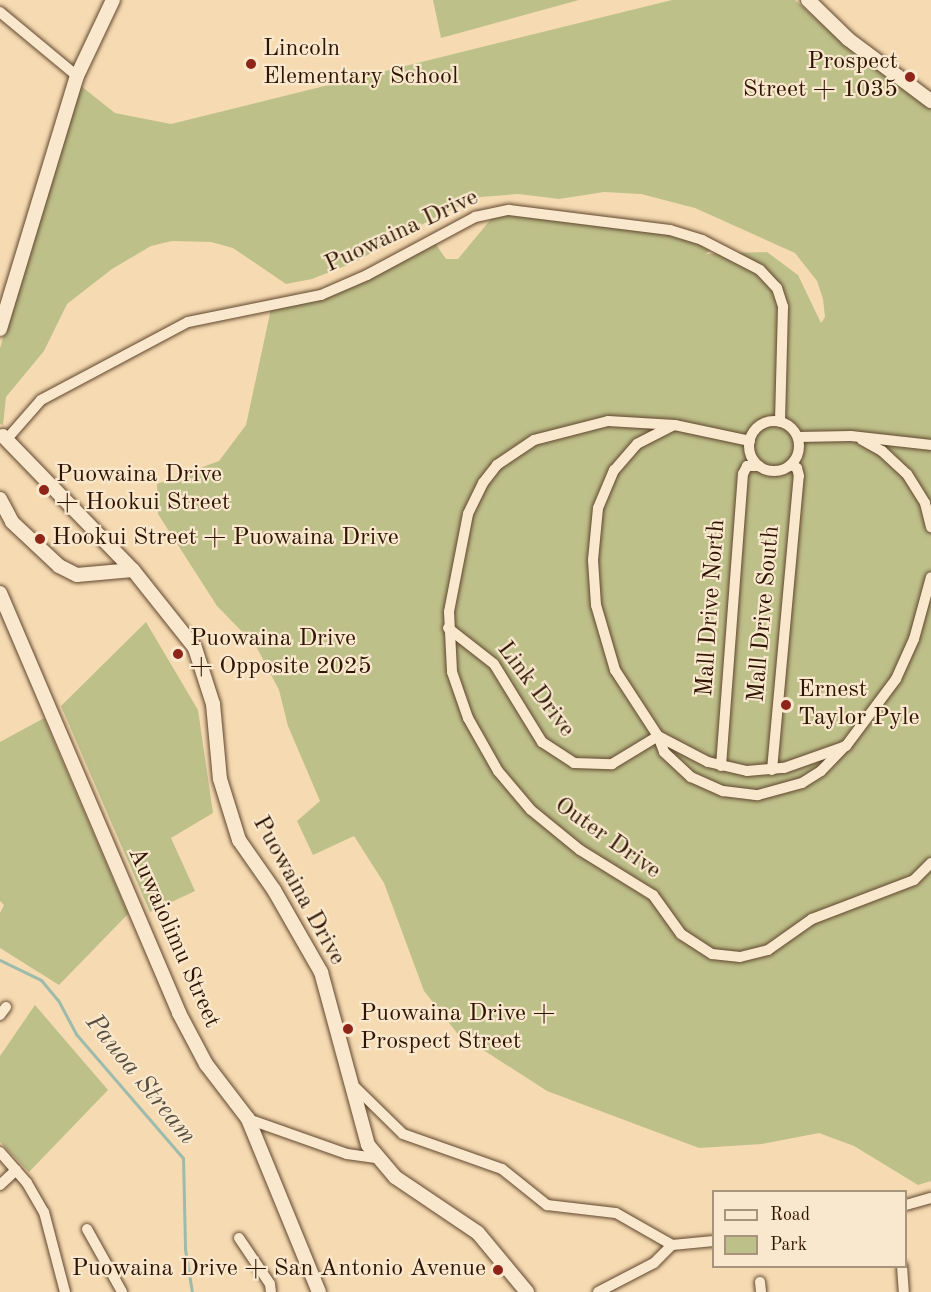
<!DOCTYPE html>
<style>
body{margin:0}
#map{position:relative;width:931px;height:1292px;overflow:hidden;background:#f6dbb2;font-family:"Old Standard TT",serif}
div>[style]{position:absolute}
.green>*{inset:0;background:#bec08a}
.stream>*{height:3px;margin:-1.5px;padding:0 1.5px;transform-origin:1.5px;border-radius:1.5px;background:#9dbbac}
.roads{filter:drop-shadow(0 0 2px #61462e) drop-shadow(0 0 2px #61462e)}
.street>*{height:10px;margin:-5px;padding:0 5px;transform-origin:5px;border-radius:5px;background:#f9e8cd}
.street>.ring{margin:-5px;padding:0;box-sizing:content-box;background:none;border:10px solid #f9e8cd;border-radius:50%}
.secondary>*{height:14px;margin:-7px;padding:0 7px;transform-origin:7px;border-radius:7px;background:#f9e8cd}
.dots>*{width:16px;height:16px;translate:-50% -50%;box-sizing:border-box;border:3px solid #f9e8cd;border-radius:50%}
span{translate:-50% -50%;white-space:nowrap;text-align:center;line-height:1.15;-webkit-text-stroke:4.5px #f9e8cd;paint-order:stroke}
.poi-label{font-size:24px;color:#2f1402}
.left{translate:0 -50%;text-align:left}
.right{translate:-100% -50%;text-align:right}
.street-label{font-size:24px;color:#2f1402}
.water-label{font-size:26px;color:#564e3e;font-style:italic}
.legend{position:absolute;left:712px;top:1190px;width:195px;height:78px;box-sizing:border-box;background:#f9e8cd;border:2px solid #a8937c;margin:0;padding:8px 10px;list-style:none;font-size:18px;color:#2f1402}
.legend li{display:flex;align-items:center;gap:12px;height:30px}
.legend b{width:30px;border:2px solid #a8937c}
</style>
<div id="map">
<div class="green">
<i style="clip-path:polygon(433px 0,579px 0,441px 38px)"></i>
<i style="clip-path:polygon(672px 0,795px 0,854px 53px,931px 107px,931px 1181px,918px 1185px,854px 1146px,819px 1133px,762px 1144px,699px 1148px,547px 1091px,457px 1033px,424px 991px,384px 883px,354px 836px,313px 855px,297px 821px,320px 801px,288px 726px,279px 690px,256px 646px,217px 606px,158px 514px,157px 484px,219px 461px,246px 425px,272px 304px,299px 301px,433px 240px,446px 259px,458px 259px,496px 213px,651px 228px,712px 248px,706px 254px,767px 252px,798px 275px,821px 323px,825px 317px,823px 299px,817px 281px,795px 253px,695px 208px,641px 194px,604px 192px,559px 199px,518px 194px,481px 197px,441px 214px,355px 262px,312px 279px,286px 284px,233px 248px,211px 242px,172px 241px,151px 246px,112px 269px,67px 304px,44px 351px,6px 397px,3px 425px,0 424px,0 348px,81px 86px,115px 113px,171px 124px)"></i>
<i style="clip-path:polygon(146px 622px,198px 710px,213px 813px,171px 838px,195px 891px,150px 912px,61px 706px)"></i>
<i style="clip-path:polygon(44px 718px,128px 914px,59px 985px,0 948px,0 913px,4px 905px,0 901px,0 742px)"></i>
<i style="clip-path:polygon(35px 1005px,108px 1090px,29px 1172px,0 1142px,0 1056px)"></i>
</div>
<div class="stream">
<i style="left:0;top:960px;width:46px;rotate:26deg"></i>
<i style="left:41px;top:980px;width:26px;rotate:50deg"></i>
<i style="left:58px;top:1000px;width:38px;rotate:62deg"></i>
<i style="left:76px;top:1034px;width:164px;rotate:49.2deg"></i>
<i style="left:183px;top:1158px;width:91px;rotate:88.7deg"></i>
<i style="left:185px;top:1249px;width:44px;rotate:80.8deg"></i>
</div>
<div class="roads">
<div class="street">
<i style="left:0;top:12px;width:100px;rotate:39.7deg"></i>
<i class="ring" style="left:749px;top:421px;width:40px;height:40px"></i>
<i style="left:672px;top:426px;width:39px;rotate:153deg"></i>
<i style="left:637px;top:444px;width:35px;rotate:131deg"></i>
<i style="left:614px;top:470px;width:41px;rotate:112.8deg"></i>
<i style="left:598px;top:508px;width:52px;rotate:95.5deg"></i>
<i style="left:593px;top:560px;width:45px;rotate:86.2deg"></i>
<i style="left:596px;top:605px;width:68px;rotate:73.7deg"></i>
<i style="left:615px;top:670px;width:79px;rotate:56.9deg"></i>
<i style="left:658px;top:736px;width:56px;rotate:27.5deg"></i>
<i style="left:708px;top:762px;width:40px;rotate:13deg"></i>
<i style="left:747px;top:771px;width:37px;rotate:-5deg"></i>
<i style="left:784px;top:768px;width:66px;rotate:-19.5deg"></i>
<i style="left:846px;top:746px;width:84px;rotate:-53.3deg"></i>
<i style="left:896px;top:679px;width:44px;rotate:-65.8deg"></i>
<i style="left:914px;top:639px;width:64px;rotate:-74.7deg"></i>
<i style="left:798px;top:437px;width:53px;rotate:-1.1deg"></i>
<i style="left:851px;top:436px;width:81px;rotate:6.4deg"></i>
<i style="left:6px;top:440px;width:53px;rotate:-48.8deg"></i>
<i style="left:41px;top:400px;width:166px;rotate:-28deg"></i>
<i style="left:188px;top:322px;width:136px;rotate:-11.5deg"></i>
<i style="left:321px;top:295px;width:50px;rotate:-23.5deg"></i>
<i style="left:367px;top:275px;width:123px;rotate:-28.2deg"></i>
<i style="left:475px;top:217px;width:35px;rotate:-12deg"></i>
<i style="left:509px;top:210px;width:162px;rotate:7.1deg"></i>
<i style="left:670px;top:230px;width:34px;rotate:17deg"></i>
<i style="left:702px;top:240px;width:65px;rotate:27.3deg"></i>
<i style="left:760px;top:270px;width:25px;rotate:47deg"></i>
<i style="left:777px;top:288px;width:20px;rotate:72deg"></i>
<i style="left:783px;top:307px;width:115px;rotate:91.5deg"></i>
<i style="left:862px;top:440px;width:23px;rotate:29deg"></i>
<i style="left:882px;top:451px;width:34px;rotate:43deg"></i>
<i style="left:907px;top:474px;width:34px;rotate:58deg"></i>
<i style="left:925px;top:503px;width:25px;rotate:76deg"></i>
<i style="left:750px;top:441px;width:77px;rotate:-168deg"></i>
<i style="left:675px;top:425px;width:67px;rotate:-176.6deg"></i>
<i style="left:608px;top:421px;width:76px;rotate:165.6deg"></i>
<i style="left:534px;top:440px;width:45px;rotate:146deg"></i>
<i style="left:497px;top:465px;width:23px;rotate:128deg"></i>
<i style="left:483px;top:483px;width:34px;rotate:116deg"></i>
<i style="left:468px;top:514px;width:100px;rotate:101deg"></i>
<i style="left:449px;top:612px;width:60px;rotate:87.1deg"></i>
<i style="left:452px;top:672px;width:49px;rotate:70.8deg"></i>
<i style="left:468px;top:718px;width:61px;rotate:60.5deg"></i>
<i style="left:498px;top:771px;width:51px;rotate:49.8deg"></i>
<i style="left:531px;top:810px;width:63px;rotate:39.2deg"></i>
<i style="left:580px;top:850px;width:86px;rotate:31.7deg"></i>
<i style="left:653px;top:895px;width:48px;rotate:54.3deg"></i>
<i style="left:681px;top:934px;width:37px;rotate:33deg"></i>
<i style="left:712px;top:954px;width:28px;rotate:6deg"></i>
<i style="left:740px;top:957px;width:29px;rotate:-14deg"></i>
<i style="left:768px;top:950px;width:54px;rotate:-35.2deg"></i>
<i style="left:812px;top:919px;width:109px;rotate:-20.9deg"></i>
<i style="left:914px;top:880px;width:24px;rotate:-45deg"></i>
<i style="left:448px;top:628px;width:58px;rotate:38deg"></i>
<i style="left:494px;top:664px;width:92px;rotate:58.4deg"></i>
<i style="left:542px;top:742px;width:38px;rotate:33deg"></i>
<i style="left:574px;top:763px;width:38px;rotate:2deg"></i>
<i style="left:612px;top:764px;width:54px;rotate:-31.3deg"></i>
<i style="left:658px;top:736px;width:17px;rotate:69deg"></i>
<i style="left:664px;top:752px;width:37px;rotate:43deg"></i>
<i style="left:691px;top:777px;width:35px;rotate:24deg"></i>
<i style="left:723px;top:791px;width:35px;rotate:7deg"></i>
<i style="left:758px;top:795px;width:46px;rotate:-15.3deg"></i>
<i style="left:802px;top:783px;width:22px;rotate:-32deg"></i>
<i style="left:821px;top:771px;width:35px;rotate:-46deg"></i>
<i style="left:721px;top:766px;width:293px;rotate:-85.7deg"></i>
<i style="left:743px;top:474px;width:9px;rotate:-63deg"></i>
<i style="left:747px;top:466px;width:12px"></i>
<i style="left:772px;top:770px;width:295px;rotate:-84.8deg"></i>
<i style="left:799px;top:476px;width:8px;rotate:-104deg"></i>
<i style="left:797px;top:468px;width:7px;rotate:-153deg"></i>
<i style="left:0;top:1015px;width:10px;rotate:-53deg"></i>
<i style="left:355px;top:1087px;width:67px;rotate:44.4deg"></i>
<i style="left:403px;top:1134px;width:105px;rotate:19.5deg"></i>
<i style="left:502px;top:1169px;width:58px;rotate:38.7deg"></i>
<i style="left:547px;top:1205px;width:69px;rotate:6.6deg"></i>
<i style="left:616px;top:1213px;width:64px;rotate:29.7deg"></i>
<i style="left:672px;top:1245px;width:42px;rotate:-5.4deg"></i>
<i style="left:248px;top:1119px;width:105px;rotate:19.5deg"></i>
<i style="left:347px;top:1154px;width:29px;rotate:8deg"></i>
<i style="left:0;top:1152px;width:41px;rotate:48.9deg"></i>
<i style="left:27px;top:1183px;width:34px;rotate:60deg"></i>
<i style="left:44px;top:1212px;width:83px;rotate:75.3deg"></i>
<i style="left:0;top:1185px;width:22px;rotate:-43deg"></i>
<i style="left:906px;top:1205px;width:26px;rotate:-16deg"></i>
<i style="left:87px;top:1229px;width:72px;rotate:60.9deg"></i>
<i style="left:239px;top:1238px;width:55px;rotate:56deg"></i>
<i style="left:270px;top:1284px;width:8px;rotate:83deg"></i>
<i style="left:902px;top:1266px;width:26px;rotate:86deg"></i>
<i style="left:760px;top:1282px;width:10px;rotate:84deg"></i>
<i style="left:598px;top:1292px;width:63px;rotate:-27.4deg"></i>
<i style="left:654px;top:1263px;width:25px;rotate:-45deg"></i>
</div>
<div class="secondary">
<i style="left:808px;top:0;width:56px;rotate:44.3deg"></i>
<i style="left:848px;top:39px;width:104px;rotate:36.8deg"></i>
<i style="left:0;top:329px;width:264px;rotate:-73.1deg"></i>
<i style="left:77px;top:76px;width:84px;rotate:-64.7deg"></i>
<i style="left:3px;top:436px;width:187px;rotate:45.9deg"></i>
<i style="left:133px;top:570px;width:100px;rotate:51.5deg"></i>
<i style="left:195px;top:648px;width:59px;rotate:72.2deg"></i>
<i style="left:213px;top:704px;width:75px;rotate:84.7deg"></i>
<i style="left:220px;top:779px;width:64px;rotate:72.7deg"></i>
<i style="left:239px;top:840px;width:61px;rotate:55deg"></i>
<i style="left:274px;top:890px;width:95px;rotate:60.2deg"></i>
<i style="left:321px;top:972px;width:179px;rotate:74.8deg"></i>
<i style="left:368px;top:1145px;width:42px;rotate:49.8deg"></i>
<i style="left:395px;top:1177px;width:100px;rotate:34deg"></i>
<i style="left:478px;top:1233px;width:77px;rotate:50.3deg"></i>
<i style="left:0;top:499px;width:26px;rotate:62deg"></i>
<i style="left:12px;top:522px;width:64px;rotate:43.1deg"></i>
<i style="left:59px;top:566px;width:20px;rotate:27deg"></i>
<i style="left:77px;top:575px;width:56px;rotate:-5.1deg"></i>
<i style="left:0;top:593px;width:457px;rotate:66.9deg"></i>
<i style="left:179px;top:1013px;width:58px;rotate:62.1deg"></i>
<i style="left:206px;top:1064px;width:69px;rotate:52.6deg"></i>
<i style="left:248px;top:1119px;width:187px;rotate:67.7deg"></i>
</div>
</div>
<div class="dots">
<i style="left:251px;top:64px;background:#8f2418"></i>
<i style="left:910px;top:77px;background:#8f2418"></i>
<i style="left:44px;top:490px;background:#8f2418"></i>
<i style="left:40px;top:539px;background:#8f2418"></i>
<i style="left:178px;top:654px;background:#8f2418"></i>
<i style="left:786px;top:705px;background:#8f2418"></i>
<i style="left:348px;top:1029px;background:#8f2418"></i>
<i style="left:498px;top:1270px;background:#8f2418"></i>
</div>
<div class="poi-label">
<span class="left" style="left:263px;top:64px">Lincoln<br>Elementary School</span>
<span class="right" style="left:898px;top:77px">Prospect<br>Street + 1035</span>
<span class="left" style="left:56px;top:490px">Puowaina Drive<br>+ Hookui Street</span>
<span class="left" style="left:52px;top:539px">Hookui Street + Puowaina Drive</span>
<span class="left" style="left:190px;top:654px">Puowaina Drive<br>+ Opposite 2025</span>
<span class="left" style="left:798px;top:705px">Ernest<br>Taylor Pyle</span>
<span class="left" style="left:360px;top:1029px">Puowaina Drive +<br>Prospect Street</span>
<span class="right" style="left:486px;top:1270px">Puowaina Drive + San Antonio Avenue</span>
</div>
<div class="street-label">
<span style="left:402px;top:232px;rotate:-25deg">Puowaina Drive</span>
<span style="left:712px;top:608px;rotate:-86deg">Mall Drive North</span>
<span style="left:765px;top:614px;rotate:-85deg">Mall Drive South</span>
<span style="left:535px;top:690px;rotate:53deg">Link Drive</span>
<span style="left:607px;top:839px;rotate:35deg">Outer Drive</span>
<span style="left:298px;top:891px;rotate:61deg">Puowaina Drive</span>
<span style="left:173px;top:938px;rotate:66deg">Auwaiolimu Street</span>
</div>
<div class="water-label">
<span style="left:140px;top:1080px;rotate:51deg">Pauoa Stream</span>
</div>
<ul class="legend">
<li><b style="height:8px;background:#f9e8cd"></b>Road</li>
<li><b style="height:16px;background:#bec08a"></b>Park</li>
</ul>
</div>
